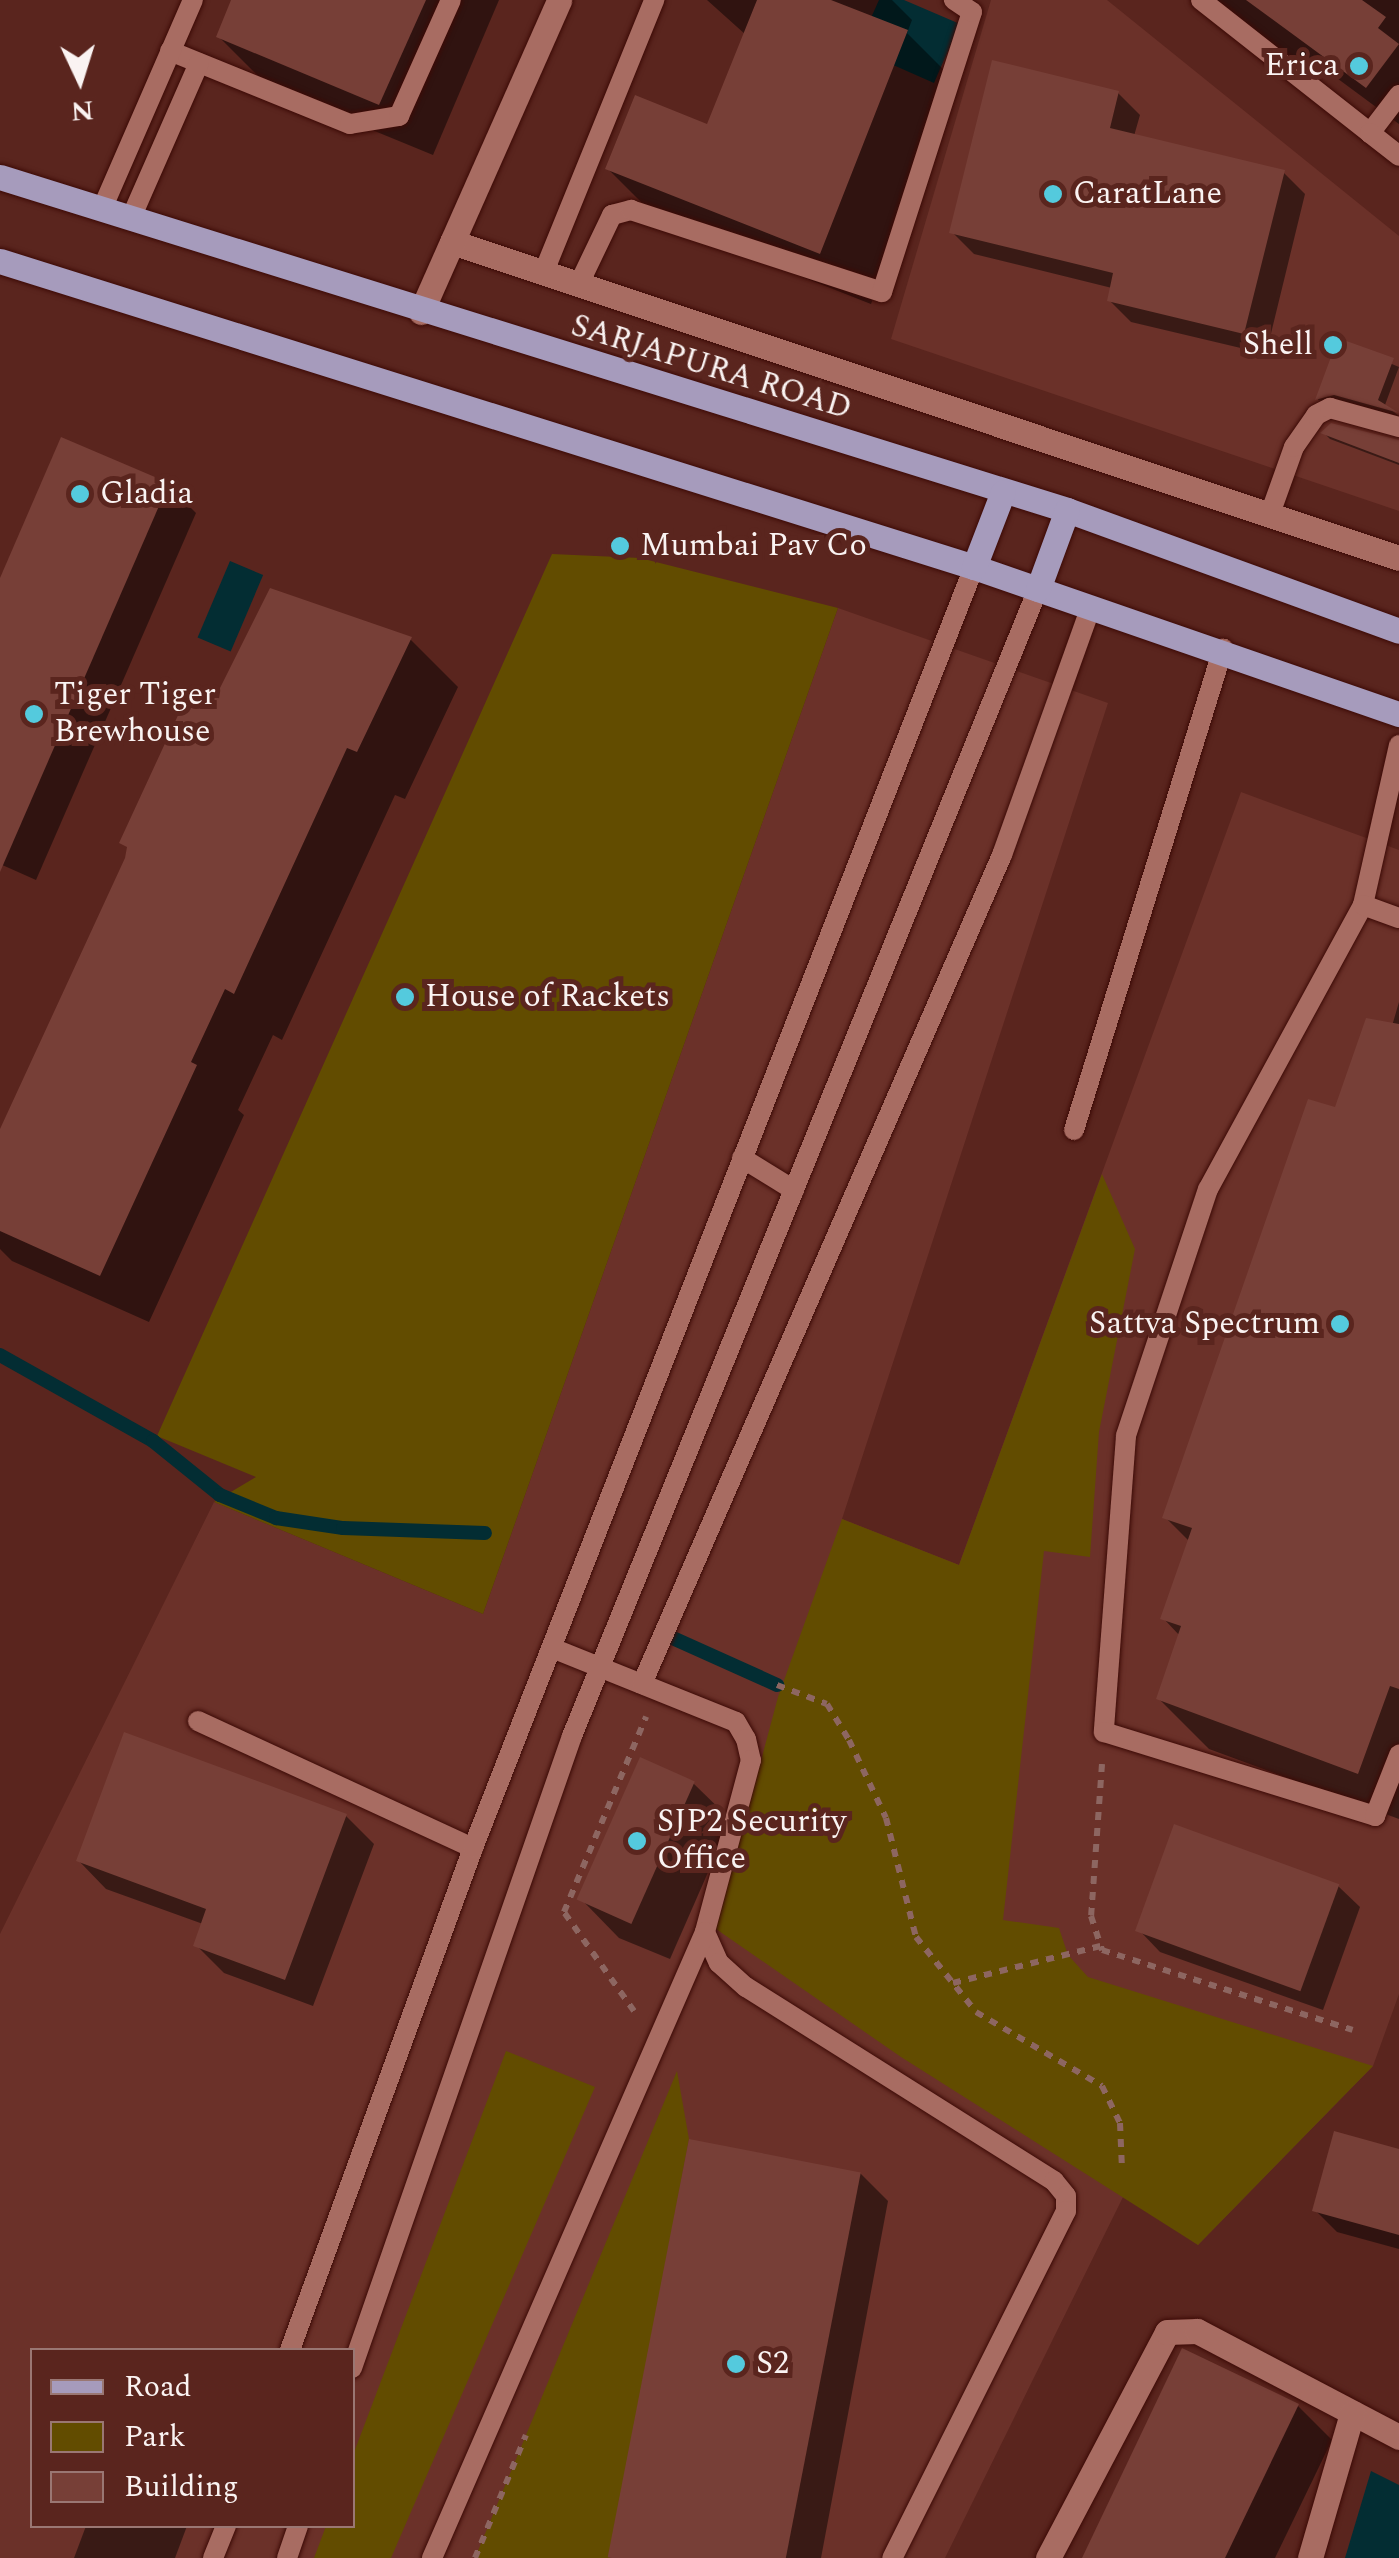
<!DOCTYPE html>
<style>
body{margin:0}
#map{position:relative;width:1399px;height:2558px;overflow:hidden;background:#5a251e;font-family:Spectral,serif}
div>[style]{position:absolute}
.built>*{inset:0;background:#6b3129}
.green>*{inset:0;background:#624c00}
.water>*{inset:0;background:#032d33;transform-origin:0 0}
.shadow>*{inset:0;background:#0007}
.stream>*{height:14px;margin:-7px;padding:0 7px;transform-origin:7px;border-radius:7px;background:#032d33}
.building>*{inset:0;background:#773f37;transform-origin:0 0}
.path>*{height:6px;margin-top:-3px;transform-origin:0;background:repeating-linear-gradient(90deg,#8d6661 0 8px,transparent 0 16px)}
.roads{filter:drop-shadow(0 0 2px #3c0a06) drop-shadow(0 0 2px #3c0a06)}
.service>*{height:20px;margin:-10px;padding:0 10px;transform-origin:10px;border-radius:10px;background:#a86c62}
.minor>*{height:25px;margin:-12.5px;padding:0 12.5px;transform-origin:12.5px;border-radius:12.5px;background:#a86c62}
.tertiary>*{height:25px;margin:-12.5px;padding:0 12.5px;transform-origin:12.5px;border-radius:12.5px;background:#a86c62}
.primary>*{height:25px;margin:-12.5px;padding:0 12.5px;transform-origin:12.5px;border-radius:12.5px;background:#a69bbc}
.dots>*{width:28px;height:28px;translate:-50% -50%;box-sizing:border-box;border:5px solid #5a251e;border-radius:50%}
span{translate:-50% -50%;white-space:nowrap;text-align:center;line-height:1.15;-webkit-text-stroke:10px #5a251e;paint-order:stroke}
.poi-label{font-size:32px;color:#faf3f2}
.right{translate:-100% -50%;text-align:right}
.left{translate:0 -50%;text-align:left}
.street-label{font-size:32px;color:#faf3f2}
.legend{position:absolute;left:30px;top:2348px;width:325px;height:180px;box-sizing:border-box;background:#5a251e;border:2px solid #9a7773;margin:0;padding:12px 18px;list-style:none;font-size:30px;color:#faf3f2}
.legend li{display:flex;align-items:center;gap:20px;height:50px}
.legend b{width:50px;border:2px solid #9a7773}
.north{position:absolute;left:30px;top:30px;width:100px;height:100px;-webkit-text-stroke:8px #5a251e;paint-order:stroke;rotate:176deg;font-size:28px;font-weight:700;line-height:40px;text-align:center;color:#faf3f2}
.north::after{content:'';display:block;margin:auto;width:35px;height:45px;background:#faf3f2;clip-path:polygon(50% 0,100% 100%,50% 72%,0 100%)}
</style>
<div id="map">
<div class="built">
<i style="clip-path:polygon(991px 0,1107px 0,1399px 236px,1399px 511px,891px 339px)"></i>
<i style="clip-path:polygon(evenodd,838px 608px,1108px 703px,842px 1519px,959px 1565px,1241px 792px,1399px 850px,1399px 1994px,1373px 2066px,1198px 2245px,1124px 2195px,945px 2558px,0 2558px,0 1934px,214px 1502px,483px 1614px,838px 608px,32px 2350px,352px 2350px,352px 2526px,32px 2526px,32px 2350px)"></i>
</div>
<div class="green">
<i style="clip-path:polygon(552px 554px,640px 558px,838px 608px,483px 1614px,214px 1502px,256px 1477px,157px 1436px)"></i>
<i style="clip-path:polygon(1102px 1174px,1135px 1249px,1099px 1432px,1090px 1557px,1044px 1551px,1003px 1920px,1059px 1928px,1068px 1955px,1088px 1977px,1373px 2066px,1198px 2245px,901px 2057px,716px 1929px,778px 1697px,842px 1519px,959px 1565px)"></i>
<i style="clip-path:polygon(506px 2051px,595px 2087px,391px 2558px,314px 2558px,326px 2526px,352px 2526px,353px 2455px)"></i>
<i style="clip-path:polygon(677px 2071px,689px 2139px,610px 2558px,475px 2558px)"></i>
</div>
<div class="water">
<i style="clip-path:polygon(879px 0,904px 0,960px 24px,934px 83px,857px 49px)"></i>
<i style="left:230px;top:561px;width:36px;height:83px;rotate:23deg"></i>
<i style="clip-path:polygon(1371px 2471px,1399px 2485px,1399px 2558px,1345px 2558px)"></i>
</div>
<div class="shadow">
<i style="clip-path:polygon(234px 0,499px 0,433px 155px,270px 88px,219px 37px)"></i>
<i style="clip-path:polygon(707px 0,892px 0,912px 20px,907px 33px,958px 84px,871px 304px,660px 221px,608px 169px,709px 127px,746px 35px)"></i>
<i style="clip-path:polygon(1205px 0,1399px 0,1399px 124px,1303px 53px,1295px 63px)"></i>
<i style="clip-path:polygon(1118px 93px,1140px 115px,1134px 136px,1283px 172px,1305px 194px,1266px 354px,1131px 322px,1109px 300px,1112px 288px,974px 254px,952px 232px)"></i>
<i style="clip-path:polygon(1339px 342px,1399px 367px,1385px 405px,1399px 416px,1318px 400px)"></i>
<i style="clip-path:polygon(1324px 433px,1399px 442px,1399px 465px,1330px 439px)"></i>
<i style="clip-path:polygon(168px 485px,196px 513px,36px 880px,0 864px,0 585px)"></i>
<i style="clip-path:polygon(410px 639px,458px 687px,405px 799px,395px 795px,282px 1040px,273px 1035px,238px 1110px,244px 1115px,149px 1322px,12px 1261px,0 1249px,0 1135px,217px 699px)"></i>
<i style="clip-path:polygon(1399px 1002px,1399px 1819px,1209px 1749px,1159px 1699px,1180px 1636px,1163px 1618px,1190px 1542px,1165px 1517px,1337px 1110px,1392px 1026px)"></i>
<i style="clip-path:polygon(693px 1783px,731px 1820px,670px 1959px,619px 1938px,582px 1900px)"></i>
<i style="clip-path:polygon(346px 1816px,374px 1844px,313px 2006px,224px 1973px,196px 1945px,203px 1924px,106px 1889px,79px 1861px)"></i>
<i style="clip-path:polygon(1338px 1886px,1360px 1907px,1323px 2010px,1160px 1952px,1139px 1930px)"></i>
<i style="clip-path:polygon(1399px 2151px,1399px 2249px,1337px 2232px,1315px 2210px)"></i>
<i style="clip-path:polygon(860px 2173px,888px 2201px,821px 2558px,612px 2558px)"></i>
<i style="clip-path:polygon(1298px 2406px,1332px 2440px,1275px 2558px,1085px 2558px)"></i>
<i style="clip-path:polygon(86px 2526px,187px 2526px,175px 2558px,74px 2558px)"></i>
</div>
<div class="stream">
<i style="left:0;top:1355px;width:176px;rotate:29.3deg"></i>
<i style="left:153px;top:1441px;width:86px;rotate:38.9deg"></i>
<i style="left:220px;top:1495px;width:61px;rotate:22.3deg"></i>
<i style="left:276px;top:1518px;width:68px;rotate:8.5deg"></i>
<i style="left:343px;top:1528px;width:142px;rotate:2deg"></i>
<i style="left:666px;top:1635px;width:122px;rotate:24.2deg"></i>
</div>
<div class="building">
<i style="clip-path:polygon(231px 0,426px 0,379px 105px,216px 37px)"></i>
<i style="clip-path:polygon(757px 0,831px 0,908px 30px,820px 254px,605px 169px,635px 95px,707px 124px)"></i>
<i style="clip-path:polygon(1246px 0,1362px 0,1386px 17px,1378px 28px,1399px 44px,1366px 88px)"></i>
<i style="clip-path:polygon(992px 60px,1119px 91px,1110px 128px,1285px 170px,1244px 334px,1107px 301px,1113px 273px,949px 233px)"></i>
<i style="clip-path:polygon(1338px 338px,1394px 358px,1378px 400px,1399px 413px,1334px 395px,1315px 400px)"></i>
<i style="clip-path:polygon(1331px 423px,1399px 440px,1399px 463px,1320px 433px)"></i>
<i style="clip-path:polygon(61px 437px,169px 483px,0 872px,0 578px)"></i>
<i style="clip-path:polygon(270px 588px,412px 637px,357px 752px,347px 748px,234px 994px,225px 989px,191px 1062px,197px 1065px,100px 1276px,0 1231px,0 1129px,125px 858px,127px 847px,119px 843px,192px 685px,216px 696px)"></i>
<i style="clip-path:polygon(1366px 1018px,1399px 1024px,1399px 1689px,1390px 1686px,1358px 1774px,1156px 1699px,1181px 1626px,1160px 1619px,1192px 1528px,1162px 1518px,1308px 1099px,1335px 1107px)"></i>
<i style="clip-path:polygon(124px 1732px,347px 1814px,285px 1980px,193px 1946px,206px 1909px,76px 1861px)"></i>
<i style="left:640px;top:1757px;width:60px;height:156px;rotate:24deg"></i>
<i style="left:1174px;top:1824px;width:176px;height:114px;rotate:20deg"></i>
<i style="clip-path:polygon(1334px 2131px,1399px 2149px,1399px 2235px,1312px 2211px)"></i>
<i style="left:689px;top:2139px;width:175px;height:426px;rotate:11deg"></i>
<i style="clip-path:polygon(1182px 2348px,1299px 2404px,1225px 2558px,1082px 2558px)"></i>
</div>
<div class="path">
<i style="left:777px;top:1685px;width:53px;rotate:20.8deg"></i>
<i style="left:827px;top:1704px;width:42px;rotate:58.6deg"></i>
<i style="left:849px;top:1740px;width:86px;rotate:64.6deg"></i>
<i style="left:886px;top:1818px;width:123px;rotate:75.9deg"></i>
<i style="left:916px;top:1937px;width:96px;rotate:51.3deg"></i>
<i style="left:976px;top:2012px;width:146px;rotate:30.4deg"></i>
<i style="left:1102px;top:2086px;width:41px;rotate:64.1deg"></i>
<i style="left:1120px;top:2123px;width:45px;rotate:87.5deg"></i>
<i style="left:1102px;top:1764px;width:152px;rotate:94.1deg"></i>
<i style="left:1091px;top:1916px;width:36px;rotate:72deg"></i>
<i style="left:1102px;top:1950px;width:263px;rotate:17.7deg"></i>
<i style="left:953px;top:1983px;width:152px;rotate:-14.1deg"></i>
<i style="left:634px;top:2011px;width:121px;rotate:-125.3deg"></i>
<i style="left:564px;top:1912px;width:212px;rotate:-67.2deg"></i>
<i style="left:475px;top:2558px;width:133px;rotate:-67.5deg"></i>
</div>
<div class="roads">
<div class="service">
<i style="left:1201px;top:0;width:215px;rotate:38.2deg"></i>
<i style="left:170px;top:51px;width:194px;rotate:22.1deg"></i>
<i style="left:350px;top:124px;width:50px;rotate:-9.3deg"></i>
<i style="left:399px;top:116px;width:127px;rotate:-65.9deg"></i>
<i style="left:1399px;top:95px;width:48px;rotate:127.3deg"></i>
<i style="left:1370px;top:133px;width:37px;rotate:38deg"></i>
<i style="left:102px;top:209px;width:228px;rotate:-66.5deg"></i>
<i style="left:131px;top:218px;width:169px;rotate:-66.3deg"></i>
<i style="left:543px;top:274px;width:296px;rotate:-67.9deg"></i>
<i style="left:578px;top:286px;width:79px;rotate:-64.4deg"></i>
<i style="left:612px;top:215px;width:20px;rotate:-15deg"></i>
<i style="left:631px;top:210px;width:264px;rotate:18.1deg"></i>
<i style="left:882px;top:292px;width:294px;rotate:-72.2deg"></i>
<i style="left:972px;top:12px;width:22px;rotate:-146deg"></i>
<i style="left:1270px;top:514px;width:71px;rotate:-70.3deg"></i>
<i style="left:1294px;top:447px;width:39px;rotate:-55deg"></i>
<i style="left:1316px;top:415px;width:16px;rotate:-27deg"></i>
<i style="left:1330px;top:408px;width:72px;rotate:15.4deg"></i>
<i style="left:1399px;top:745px;width:164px;rotate:102.7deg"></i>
<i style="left:1363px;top:905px;width:324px;rotate:118.6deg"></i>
<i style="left:1208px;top:1189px;width:260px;rotate:108.4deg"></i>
<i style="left:1126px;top:1436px;width:297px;rotate:94.3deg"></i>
<i style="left:1104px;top:1732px;width:284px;rotate:17.2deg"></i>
<i style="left:1375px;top:1816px;width:66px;rotate:-68.5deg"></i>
<i style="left:1363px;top:905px;width:38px;rotate:20deg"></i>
<i style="left:1074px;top:1130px;width:504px;rotate:-72.79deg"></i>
<i style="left:742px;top:1158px;width:61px;rotate:31.6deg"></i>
<i style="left:552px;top:1648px;width:198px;rotate:21.9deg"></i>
<i style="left:736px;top:1722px;width:20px;rotate:60deg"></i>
<i style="left:746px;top:1739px;width:22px;rotate:77deg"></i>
<i style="left:751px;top:1760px;width:178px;rotate:105deg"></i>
<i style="left:705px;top:1932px;width:34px;rotate:66deg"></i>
<i style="left:719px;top:1963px;width:36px;rotate:42deg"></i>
<i style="left:746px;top:1987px;width:364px;rotate:32.2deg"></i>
<i style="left:1054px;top:2181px;width:19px;rotate:51deg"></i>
<i style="left:1066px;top:2196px;width:15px;rotate:90deg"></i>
<i style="left:1066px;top:2211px;width:388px;rotate:116.6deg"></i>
<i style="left:642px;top:1684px;width:904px;rotate:-66.53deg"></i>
<i style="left:1002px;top:855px;width:264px;rotate:-70.3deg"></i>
<i style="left:198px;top:1721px;width:303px;rotate:24.8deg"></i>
<i style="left:290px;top:2350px;width:534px;rotate:-69.97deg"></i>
<i style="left:473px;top:1848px;width:1375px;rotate:-68.64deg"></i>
<i style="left:352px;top:2368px;width:669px;rotate:-70.81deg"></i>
<i style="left:572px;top:1736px;width:1238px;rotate:-67.89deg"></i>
<i style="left:213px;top:2558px;width:35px;rotate:-68deg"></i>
<i style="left:287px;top:2558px;width:34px;rotate:-71deg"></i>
<i style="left:432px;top:2558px;width:683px;rotate:-66.44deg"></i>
</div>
<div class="minor">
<i style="left:452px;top:242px;width:998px;rotate:18.45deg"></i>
<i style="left:1048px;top:2558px;width:255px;rotate:-62.2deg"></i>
<i style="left:1167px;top:2332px;width:30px;rotate:-2deg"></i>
<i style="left:1197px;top:2331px;width:228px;rotate:27.7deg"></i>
<i style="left:1310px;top:2558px;width:151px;rotate:-73.8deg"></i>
</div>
<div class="tertiary">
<i style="left:421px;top:312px;width:341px;rotate:-66.1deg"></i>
</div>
<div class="primary">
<i style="left:0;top:177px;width:1118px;rotate:17.33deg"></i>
<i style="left:1067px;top:510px;width:353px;rotate:20deg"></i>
<i style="left:0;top:261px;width:1021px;rotate:17.44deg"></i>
<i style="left:974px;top:567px;width:450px;rotate:19.1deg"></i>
<i style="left:974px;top:567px;width:80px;rotate:-68.9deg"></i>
<i style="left:1038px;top:589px;width:84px;rotate:-69.8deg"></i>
</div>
</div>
<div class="dots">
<i style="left:1359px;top:66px;background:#54cadd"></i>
<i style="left:1053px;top:194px;background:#54cadd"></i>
<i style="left:1333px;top:345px;background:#54cadd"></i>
<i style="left:80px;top:494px;background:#54cadd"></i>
<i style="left:620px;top:546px;background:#54cadd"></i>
<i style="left:34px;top:714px;background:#54cadd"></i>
<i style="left:405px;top:997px;background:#54cadd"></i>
<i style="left:1340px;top:1324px;background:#54cadd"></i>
<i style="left:637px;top:1841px;background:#54cadd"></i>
<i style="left:736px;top:2364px;background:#54cadd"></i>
</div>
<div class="poi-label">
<span class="right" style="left:1339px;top:66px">Erica</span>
<span class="left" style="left:1073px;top:194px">CaratLane</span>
<span class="right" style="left:1313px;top:345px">Shell</span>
<span class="left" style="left:100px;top:494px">Gladia</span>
<span class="left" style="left:640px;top:546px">Mumbai Pav Co</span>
<span class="left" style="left:54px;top:714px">Tiger Tiger<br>Brewhouse</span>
<span class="left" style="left:425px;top:997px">House of Rackets</span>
<span class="right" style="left:1320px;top:1324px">Sattva Spectrum</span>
<span class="left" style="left:657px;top:1841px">SJP2 Security<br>Office</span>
<span class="left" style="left:756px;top:2364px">S2</span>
</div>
<div class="street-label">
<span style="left:711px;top:368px;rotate:17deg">SARJAPURA ROAD</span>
</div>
<ul class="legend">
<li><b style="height:12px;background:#a69bbc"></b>Road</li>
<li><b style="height:28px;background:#624c00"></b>Park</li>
<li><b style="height:28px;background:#773f37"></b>Building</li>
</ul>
<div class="north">N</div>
</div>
